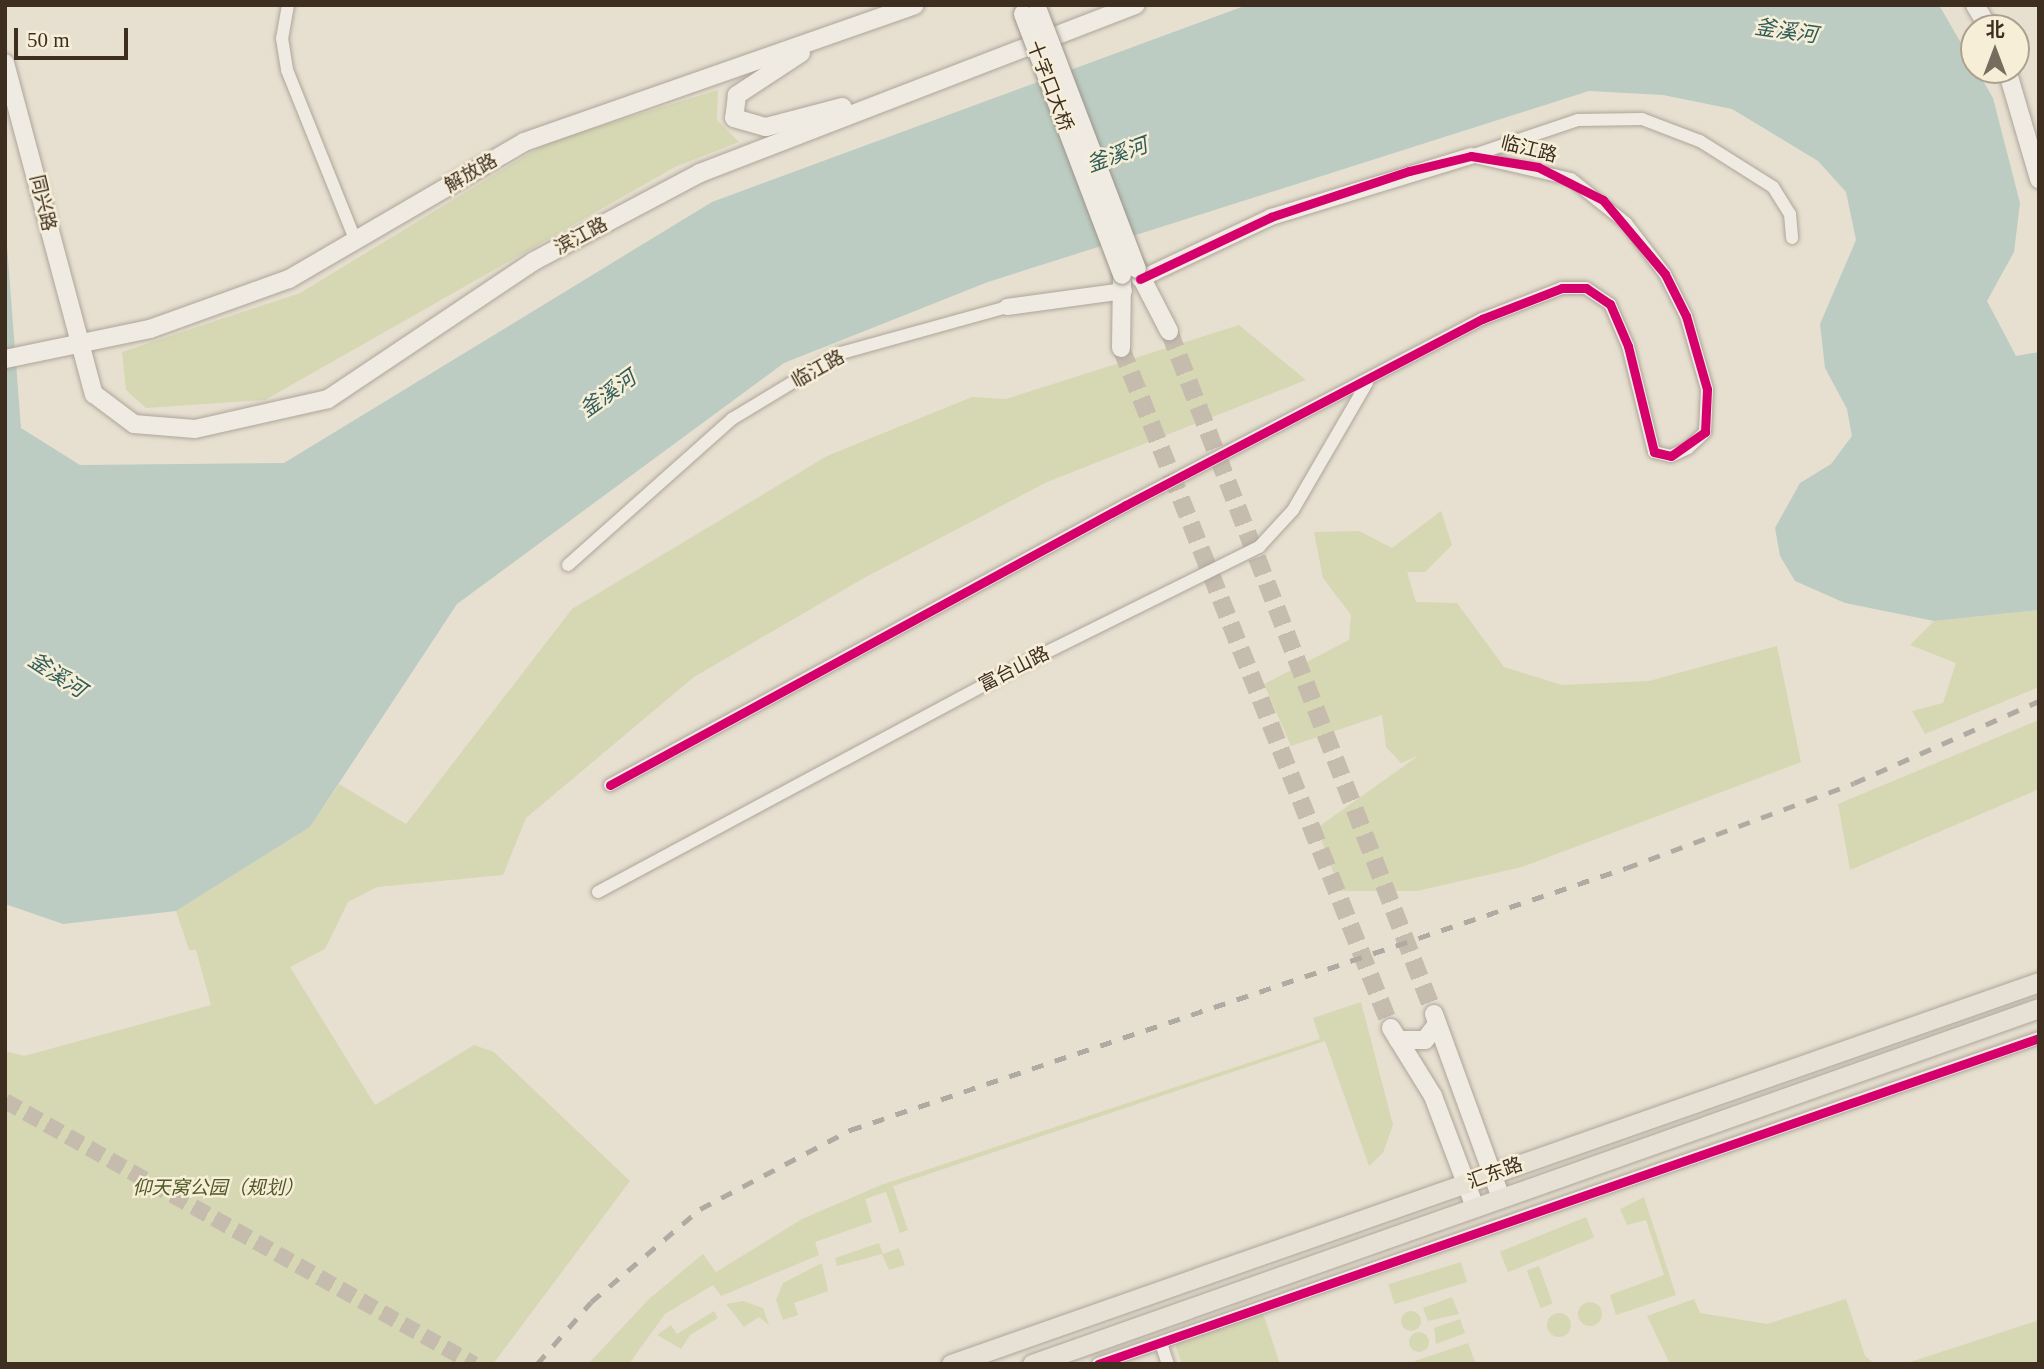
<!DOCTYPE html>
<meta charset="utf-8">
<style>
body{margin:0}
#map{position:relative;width:2044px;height:1369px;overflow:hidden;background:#e7e0d1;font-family:"Times New Roman","Noto Sans SC",serif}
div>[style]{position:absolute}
.green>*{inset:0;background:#d6d7b3;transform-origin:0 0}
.round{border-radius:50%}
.water>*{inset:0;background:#bcccc2}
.tertiary-tunnel>*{height:16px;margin-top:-8px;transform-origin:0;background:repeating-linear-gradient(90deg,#c5bcae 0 16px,transparent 0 24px)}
.secondary-tunnel>*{height:18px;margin-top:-9px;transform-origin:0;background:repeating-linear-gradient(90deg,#c5bcae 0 18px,transparent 0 27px)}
.roads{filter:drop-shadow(0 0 2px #ada599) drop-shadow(0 0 2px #ada599)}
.minor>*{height:12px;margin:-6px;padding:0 6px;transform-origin:6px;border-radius:6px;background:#efebe3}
.tertiary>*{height:16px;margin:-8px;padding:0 8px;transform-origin:8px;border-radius:8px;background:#efebe3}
.secondary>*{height:18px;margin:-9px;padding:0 9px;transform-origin:9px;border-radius:9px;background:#efebe3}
.primary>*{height:19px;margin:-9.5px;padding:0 9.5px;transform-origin:9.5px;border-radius:9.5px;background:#e6e1d4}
.rail>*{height:4.5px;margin-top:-2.25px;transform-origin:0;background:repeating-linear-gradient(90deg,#afaaa2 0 12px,transparent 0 24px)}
.bridges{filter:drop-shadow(0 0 2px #9c958a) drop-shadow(0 0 2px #9c958a)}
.secondary-bridge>*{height:18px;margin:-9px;padding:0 9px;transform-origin:9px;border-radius:9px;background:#efebe3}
.cycleway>*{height:9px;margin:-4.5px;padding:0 4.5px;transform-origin:4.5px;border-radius:4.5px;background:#d6006c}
span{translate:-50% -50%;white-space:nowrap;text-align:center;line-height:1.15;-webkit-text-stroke:5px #f7eed8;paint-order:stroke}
.street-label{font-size:19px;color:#3d2e20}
.park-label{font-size:19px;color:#4d5a26;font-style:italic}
.water-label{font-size:21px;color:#2f5d5a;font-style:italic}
.frame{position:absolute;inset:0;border:7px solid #3d2e20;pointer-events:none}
.north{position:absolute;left:1960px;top:14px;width:70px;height:70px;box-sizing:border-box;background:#f7eed8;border:2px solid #ada18e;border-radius:50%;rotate:0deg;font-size:19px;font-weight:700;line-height:28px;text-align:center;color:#3d2e20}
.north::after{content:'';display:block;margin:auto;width:24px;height:32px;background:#786c5e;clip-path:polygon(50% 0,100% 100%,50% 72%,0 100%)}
.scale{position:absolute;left:14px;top:28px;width:114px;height:32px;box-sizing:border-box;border:4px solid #3d2e20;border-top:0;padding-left:9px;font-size:21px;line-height:24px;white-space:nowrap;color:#3d2e20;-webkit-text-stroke:5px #f7eed8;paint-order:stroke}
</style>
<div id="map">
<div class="green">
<i style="clip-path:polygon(718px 90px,717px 120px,739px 142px,675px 167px,265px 400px,146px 408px,126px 390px,122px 352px,300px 293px,548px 142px)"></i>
<i style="clip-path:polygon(1239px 325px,1306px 380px,1047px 482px,864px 578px,694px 677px,526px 818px,503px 875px,377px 887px,348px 902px,325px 949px,290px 967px,375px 1105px,474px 1045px,494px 1052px,630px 1181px,493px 1364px,5px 1364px,5px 1051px,24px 1056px,211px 1005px,196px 950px,189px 950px,176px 911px,310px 827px,339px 784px,406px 824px,572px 609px,827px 456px,972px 397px,1006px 399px)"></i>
<i style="clip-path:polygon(1441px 511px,1452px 545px,1425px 572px,1407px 572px,1416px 602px,1457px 603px,1504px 667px,1562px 685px,1649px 681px,1777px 646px,1801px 762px,1522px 867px,1417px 891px,1340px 891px,1317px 828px,1418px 756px,1401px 763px,1386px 747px,1382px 715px,1291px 746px,1264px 684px,1349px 640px,1351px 615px,1323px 578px,1314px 532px,1359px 531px,1392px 548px)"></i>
<i style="clip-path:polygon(2039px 610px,2039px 687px,1925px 734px,1912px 711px,1943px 703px,1956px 663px,1910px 645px,1934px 621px)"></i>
<i style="clip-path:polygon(2039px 720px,2039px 789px,1850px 870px,1838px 804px)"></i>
<i style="clip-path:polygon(1361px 1002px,1393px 1125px,1383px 1153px,1369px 1166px,1325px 1041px,893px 1186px,908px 1230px,900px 1233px,886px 1192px,865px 1199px,872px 1222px,815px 1242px,819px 1255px,721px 1296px,713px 1285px,665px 1314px,629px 1364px,588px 1364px,649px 1299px,703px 1254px,716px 1272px,802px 1219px,881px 1185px,1320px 1039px,1313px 1018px)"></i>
<i style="clip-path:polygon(1644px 1197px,1676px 1295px,1616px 1315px,1610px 1295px,1664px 1275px,1646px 1220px,1627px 1225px,1620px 1209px)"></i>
<i style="left:1586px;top:1217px;width:22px;height:93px;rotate:68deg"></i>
<i style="clip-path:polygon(879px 1243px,883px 1254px,899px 1248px,905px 1265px,889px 1270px,882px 1254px,837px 1266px,835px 1258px)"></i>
<i style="left:1461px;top:1262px;width:21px;height:76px;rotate:73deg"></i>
<i style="clip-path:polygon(822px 1263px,828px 1291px,794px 1303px,798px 1315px,783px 1320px,776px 1300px,783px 1283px)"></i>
<i style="left:1539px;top:1266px;width:40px;height:13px;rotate:70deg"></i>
<i style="clip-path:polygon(1452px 1297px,1459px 1314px,1428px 1321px,1423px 1308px)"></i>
<i style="clip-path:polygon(1694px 1299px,1700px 1313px,1767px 1324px,1846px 1299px,1865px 1356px,1875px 1364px,1670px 1364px,1647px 1316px)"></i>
<i style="clip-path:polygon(743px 1301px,763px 1308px,769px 1325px,759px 1317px,744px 1327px,726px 1304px)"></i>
<i class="round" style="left:1578px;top:1302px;width:24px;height:24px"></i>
<i class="round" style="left:1401px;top:1311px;width:20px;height:20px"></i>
<i style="clip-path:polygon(714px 1311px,718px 1318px,690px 1335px,681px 1349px,657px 1335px,671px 1325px,677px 1334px)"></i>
<i class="round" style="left:1547px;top:1313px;width:24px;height:24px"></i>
<i style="clip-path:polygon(1263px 1313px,1280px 1364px,1182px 1364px,1175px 1344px)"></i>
<i style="clip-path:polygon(1460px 1319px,1465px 1333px,1436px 1344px,1434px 1328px)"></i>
<i style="clip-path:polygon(2039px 1320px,2039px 1364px,1904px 1364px)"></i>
<i class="round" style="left:1409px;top:1332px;width:20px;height:20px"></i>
<i style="clip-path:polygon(1468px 1343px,1476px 1364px,1416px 1364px,1415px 1361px)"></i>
</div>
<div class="water">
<i style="clip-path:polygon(1247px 5px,1939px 5px,1993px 98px,2020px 203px,2014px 252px,1987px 301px,2016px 356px,2039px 352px,2039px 610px,1934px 621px,1845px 603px,1795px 581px,1780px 556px,1775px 528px,1800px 483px,1831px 464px,1852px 436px,1847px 409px,1825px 368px,1820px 324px,1856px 240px,1846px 192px,1818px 161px,1732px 109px,1663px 95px,1589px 91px,988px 282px,784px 363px,457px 604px,310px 827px,176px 911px,63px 924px,5px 904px,5px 220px,21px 428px,80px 465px,284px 463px,712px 202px)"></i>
</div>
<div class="tertiary-tunnel">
<i style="left:5px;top:1101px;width:538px;rotate:29.28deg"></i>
</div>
<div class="secondary-tunnel">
<i style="left:1169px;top:331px;width:733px;rotate:68.79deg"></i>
<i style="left:1121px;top:348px;width:732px;rotate:68.34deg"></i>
</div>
<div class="roads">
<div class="minor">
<i style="left:288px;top:5px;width:34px;rotate:100deg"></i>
<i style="left:282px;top:38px;width:32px;rotate:81deg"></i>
<i style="left:287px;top:70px;width:182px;rotate:68.1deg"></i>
<i style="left:1474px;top:155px;width:110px;rotate:-18.6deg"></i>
<i style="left:1578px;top:120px;width:64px;rotate:-0.9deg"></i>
<i style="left:1642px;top:119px;width:62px;rotate:20.8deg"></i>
<i style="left:1700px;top:141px;width:86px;rotate:32.2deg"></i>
<i style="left:1773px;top:187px;width:32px;rotate:58deg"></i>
<i style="left:1790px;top:214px;width:24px;rotate:85deg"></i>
<i style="left:568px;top:565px;width:220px;rotate:-41.7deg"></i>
<i style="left:732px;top:419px;width:127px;rotate:-31.2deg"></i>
<i style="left:841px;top:353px;width:172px;rotate:-15.5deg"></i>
<i style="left:610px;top:785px;width:587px;rotate:-28.49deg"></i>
<i style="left:1126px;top:505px;width:402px;rotate:-27.6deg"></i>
<i style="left:1482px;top:319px;width:86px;rotate:-21.2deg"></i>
<i style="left:1562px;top:288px;width:24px"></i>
<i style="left:1586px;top:288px;width:29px;rotate:34deg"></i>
<i style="left:1610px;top:304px;width:46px;rotate:66.8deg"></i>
<i style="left:1628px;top:346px;width:109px;rotate:76.2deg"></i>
<i style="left:1654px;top:452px;width:17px;rotate:13deg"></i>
<i style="left:1671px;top:456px;width:19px;rotate:-25deg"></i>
<i style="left:1688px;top:448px;width:23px;rotate:-43deg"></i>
<i style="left:1705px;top:432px;width:43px;rotate:-87.3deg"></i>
<i style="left:1707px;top:389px;width:76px;rotate:-106deg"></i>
<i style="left:1686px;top:316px;width:47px;rotate:-116.6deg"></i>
<i style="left:1665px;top:274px;width:64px;rotate:-127.4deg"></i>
<i style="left:1626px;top:223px;width:70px;rotate:-141.3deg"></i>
<i style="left:1571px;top:179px;width:103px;rotate:-167deg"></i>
<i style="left:598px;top:892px;width:480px;rotate:-28.2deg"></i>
<i style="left:1021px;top:665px;width:266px;rotate:-26.4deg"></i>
<i style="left:1259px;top:547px;width:50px;rotate:-47.4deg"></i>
<i style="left:1293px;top:510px;width:147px;rotate:-59.8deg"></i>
<i style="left:1161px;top:1343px;width:22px;rotate:72deg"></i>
<i style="left:1098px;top:1364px;width:996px;rotate:-19.11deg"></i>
</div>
<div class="tertiary">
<i style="left:1140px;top:279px;width:145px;rotate:-25.3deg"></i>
<i style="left:1271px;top:217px;width:209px;rotate:-17deg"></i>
<i style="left:1007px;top:307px;width:118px;rotate:-7.8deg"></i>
</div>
<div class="secondary">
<i style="left:1975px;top:5px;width:27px;rotate:59deg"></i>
<i style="left:801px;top:53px;width:77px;rotate:146.7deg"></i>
<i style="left:737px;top:95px;width:23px;rotate:97deg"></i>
<i style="left:734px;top:118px;width:33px;rotate:16deg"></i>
<i style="left:766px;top:127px;width:79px;rotate:-14.7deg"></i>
<i style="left:5px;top:63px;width:343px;rotate:75deg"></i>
<i style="left:94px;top:394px;width:50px;rotate:36.9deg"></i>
<i style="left:134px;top:424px;width:61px;rotate:4.7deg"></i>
<i style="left:195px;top:429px;width:136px;rotate:-12.7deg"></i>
<i style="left:328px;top:399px;width:248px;rotate:-33.8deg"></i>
<i style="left:534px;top:261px;width:188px;rotate:-27.9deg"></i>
<i style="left:700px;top:173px;width:467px;rotate:-21.1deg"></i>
<i style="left:2007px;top:70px;width:114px;rotate:73.6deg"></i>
<i style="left:1137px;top:269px;width:70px;rotate:62.7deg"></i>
<i style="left:1121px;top:348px;width:73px;rotate:-89.2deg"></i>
<i style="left:5px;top:359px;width:148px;rotate:-11.7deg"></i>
<i style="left:150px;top:329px;width:148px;rotate:-19.8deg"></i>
<i style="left:289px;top:279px;width:272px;rotate:-30.2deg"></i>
<i style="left:524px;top:142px;width:414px;rotate:-19.3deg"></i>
<i style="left:1434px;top:1014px;width:196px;rotate:70deg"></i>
<i style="left:1391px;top:1028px;width:80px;rotate:58.3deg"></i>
<i style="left:1433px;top:1096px;width:119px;rotate:69.3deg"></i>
<i style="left:1398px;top:1040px;width:27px"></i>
<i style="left:1425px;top:1040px;width:20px;rotate:-53deg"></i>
</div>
<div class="primary">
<i style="left:951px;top:1364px;width:1153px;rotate:-19.35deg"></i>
<i style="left:1032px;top:1364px;width:1068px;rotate:-19.47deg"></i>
</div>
</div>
<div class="rail">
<i style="left:537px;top:1364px;width:82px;rotate:-48.9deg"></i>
<i style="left:591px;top:1302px;width:143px;rotate:-40.5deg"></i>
<i style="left:700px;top:1209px;width:170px;rotate:-27.8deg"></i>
<i style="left:850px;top:1130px;width:819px;rotate:-18.66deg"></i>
<i style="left:1626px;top:868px;width:243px;rotate:-20.4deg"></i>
<i style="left:1854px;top:783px;width:202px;rotate:-23.9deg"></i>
</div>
<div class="bridges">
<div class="secondary-bridge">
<i style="left:1038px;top:10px;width:277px;rotate:69.1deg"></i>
<i style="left:1023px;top:14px;width:279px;rotate:69.2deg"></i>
</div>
</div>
<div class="cycleway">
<i style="left:610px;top:785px;width:587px;rotate:-28.49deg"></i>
<i style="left:1126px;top:505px;width:402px;rotate:-27.6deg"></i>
<i style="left:1482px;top:319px;width:86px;rotate:-21.2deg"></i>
<i style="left:1562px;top:288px;width:24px"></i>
<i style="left:1586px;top:288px;width:29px;rotate:34deg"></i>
<i style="left:1610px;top:304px;width:46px;rotate:66.8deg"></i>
<i style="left:1628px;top:346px;width:109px;rotate:76.2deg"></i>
<i style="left:1654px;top:452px;width:17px;rotate:13deg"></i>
<i style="left:1671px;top:456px;width:42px;rotate:-35.2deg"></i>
<i style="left:1705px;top:432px;width:43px;rotate:-87.3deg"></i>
<i style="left:1707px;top:389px;width:76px;rotate:-106deg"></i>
<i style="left:1686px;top:316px;width:47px;rotate:-116.6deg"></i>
<i style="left:1665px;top:274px;width:97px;rotate:-130deg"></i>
<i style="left:1603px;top:200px;width:73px;rotate:-153.1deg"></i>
<i style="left:1538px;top:167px;width:68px;rotate:-170.7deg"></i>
<i style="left:1471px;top:156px;width:64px;rotate:166.4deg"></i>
<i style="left:1409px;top:171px;width:145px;rotate:161.6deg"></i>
<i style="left:1271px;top:217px;width:145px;rotate:154.7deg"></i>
<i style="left:1098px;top:1364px;width:996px;rotate:-19.11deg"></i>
</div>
<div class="street-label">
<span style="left:1050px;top:86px;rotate:69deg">十字口大桥</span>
<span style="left:1529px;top:149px;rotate:14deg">临江路</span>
<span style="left:471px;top:173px;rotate:-30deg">解放路</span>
<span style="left:43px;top:203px;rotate:77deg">同兴路</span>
<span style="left:581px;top:236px;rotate:-28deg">滨江路</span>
<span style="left:818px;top:369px;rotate:-29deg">临江路</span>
<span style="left:1014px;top:669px;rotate:-27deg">富台山路</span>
<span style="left:1495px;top:1173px;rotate:-20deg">汇东路</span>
</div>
<div class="park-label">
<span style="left:218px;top:1188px">仰天窝公园（规划）</span>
</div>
<div class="water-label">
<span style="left:1786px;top:31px;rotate:8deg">釜溪河</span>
<span style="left:1117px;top:155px;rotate:-20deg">釜溪河</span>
<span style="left:608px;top:394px;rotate:-36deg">釜溪河</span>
<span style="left:57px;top:675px;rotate:33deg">釜溪河</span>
</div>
<div class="frame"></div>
<div class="north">北</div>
<div class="scale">50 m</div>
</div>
